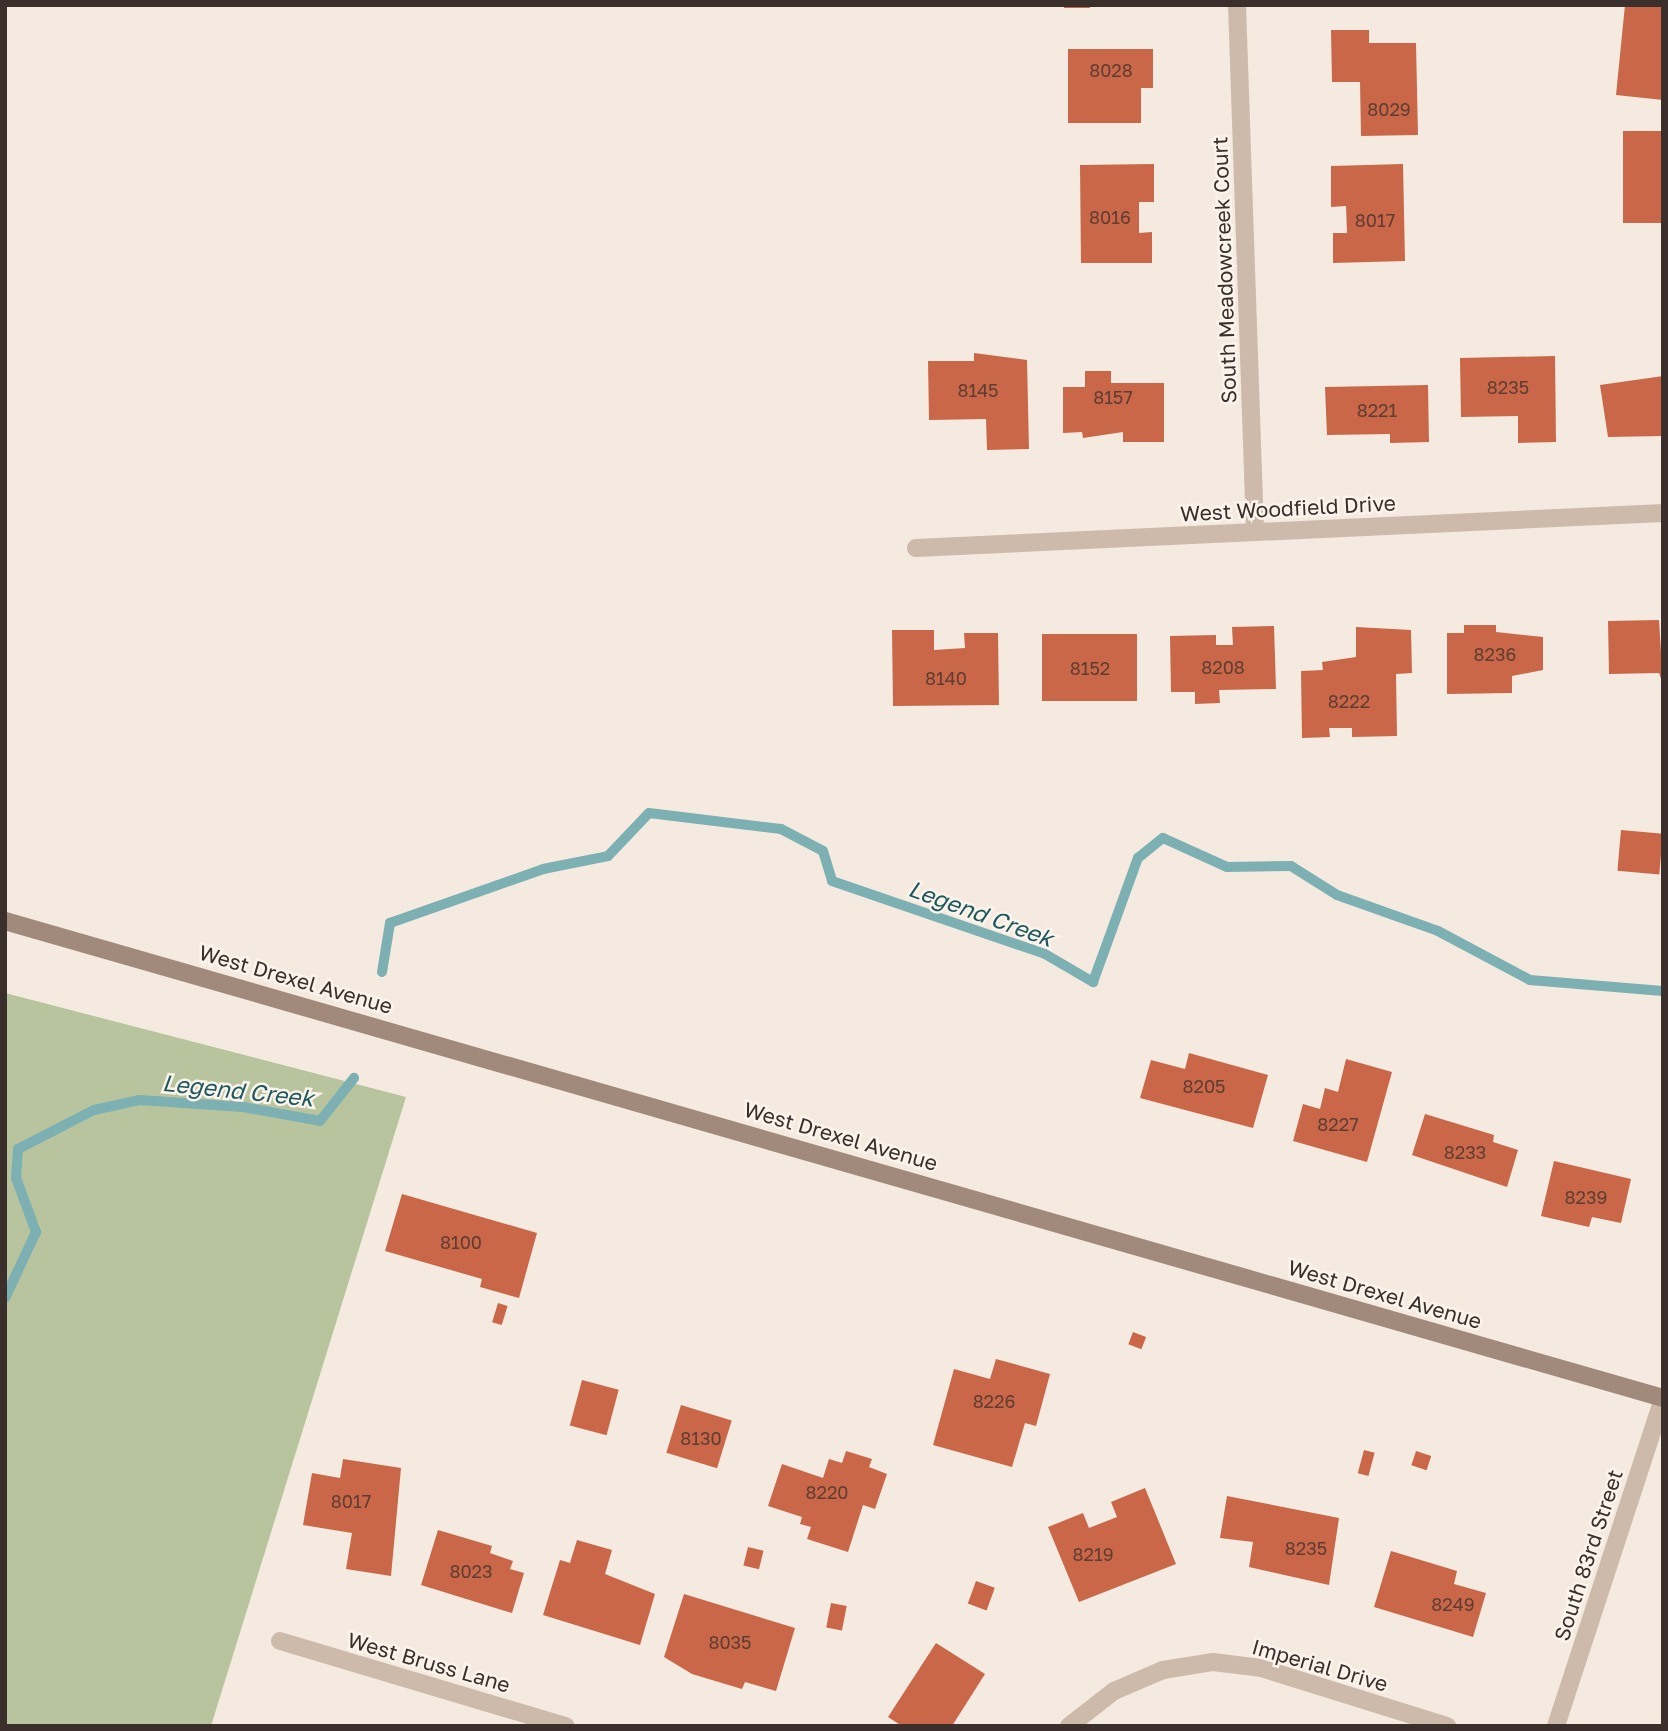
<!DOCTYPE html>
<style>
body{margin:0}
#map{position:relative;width:1668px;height:1731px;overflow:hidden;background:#f4eadf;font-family:"Golos Text",sans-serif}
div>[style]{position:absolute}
.green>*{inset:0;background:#b7c49e}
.stream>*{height:10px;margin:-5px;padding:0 5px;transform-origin:5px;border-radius:5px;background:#7db0b2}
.building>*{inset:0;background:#c96748;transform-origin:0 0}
.street>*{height:18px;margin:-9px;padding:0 9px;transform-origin:9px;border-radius:9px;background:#cdbaaa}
.secondary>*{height:18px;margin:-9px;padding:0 9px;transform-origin:9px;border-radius:9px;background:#a1897b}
span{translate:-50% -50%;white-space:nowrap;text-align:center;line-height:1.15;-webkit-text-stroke:5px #fbf4ec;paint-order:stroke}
.number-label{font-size:18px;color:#5e3d32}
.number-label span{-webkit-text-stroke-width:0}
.street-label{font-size:21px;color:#3a2f2a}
.water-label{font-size:23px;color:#1e595d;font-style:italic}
.frame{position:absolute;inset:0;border:7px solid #3a2f2a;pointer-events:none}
</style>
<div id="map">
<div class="green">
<i style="clip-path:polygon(5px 993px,406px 1097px,211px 1726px,5px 1726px)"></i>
</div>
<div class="stream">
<i style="left:382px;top:972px;width:50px;rotate:-80.7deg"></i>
<i style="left:390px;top:923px;width:162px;rotate:-19.4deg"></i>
<i style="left:543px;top:869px;width:66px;rotate:-11.3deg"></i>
<i style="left:608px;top:856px;width:59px;rotate:-46.4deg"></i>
<i style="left:649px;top:813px;width:133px;rotate:6.9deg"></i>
<i style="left:781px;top:829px;width:47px;rotate:27.6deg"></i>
<i style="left:823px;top:851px;width:31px;rotate:73deg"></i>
<i style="left:832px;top:881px;width:225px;rotate:18.9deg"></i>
<i style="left:1045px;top:954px;width:56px;rotate:30.3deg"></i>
<i style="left:1093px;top:982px;width:132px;rotate:-70.1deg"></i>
<i style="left:1138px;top:858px;width:32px;rotate:-39deg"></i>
<i style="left:1163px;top:838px;width:70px;rotate:24.4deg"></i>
<i style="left:1227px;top:867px;width:64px;rotate:-0.9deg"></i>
<i style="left:1291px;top:866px;width:54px;rotate:32.2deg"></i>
<i style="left:1337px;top:895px;width:107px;rotate:19.6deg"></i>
<i style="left:1438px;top:931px;width:104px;rotate:28deg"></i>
<i style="left:1530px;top:980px;width:133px;rotate:4.7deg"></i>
<i style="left:5px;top:1298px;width:73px;rotate:-64.8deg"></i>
<i style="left:36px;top:1232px;width:58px;rotate:-110.3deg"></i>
<i style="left:16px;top:1178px;width:29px;rotate:-86deg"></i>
<i style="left:18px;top:1149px;width:85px;rotate:-27.2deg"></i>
<i style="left:94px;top:1110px;width:46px;rotate:-12.5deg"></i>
<i style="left:139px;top:1100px;width:104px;rotate:3.9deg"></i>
<i style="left:243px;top:1107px;width:78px;rotate:10.3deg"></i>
<i style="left:320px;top:1121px;width:55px;rotate:-51.7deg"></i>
</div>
<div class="building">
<i style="left:1064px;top:5px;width:26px;height:3px"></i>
<i style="clip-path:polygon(1625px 5px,1663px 5px,1663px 100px,1616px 95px)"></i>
<i style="clip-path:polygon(1331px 30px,1369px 30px,1369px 43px,1416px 43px,1418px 135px,1361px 136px,1360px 82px,1332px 82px)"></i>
<i style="clip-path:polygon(1068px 49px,1153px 49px,1153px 88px,1141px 88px,1141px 123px,1068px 123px)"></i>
<i style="left:1663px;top:131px;width:92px;height:40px;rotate:90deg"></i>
<i style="clip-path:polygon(1154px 164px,1154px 202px,1139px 202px,1139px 233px,1152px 232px,1152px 263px,1081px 263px,1080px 165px)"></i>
<i style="clip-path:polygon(1403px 164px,1405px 261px,1333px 263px,1333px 233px,1347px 233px,1346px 206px,1331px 207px,1331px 166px)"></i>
<i style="clip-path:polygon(974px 353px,1027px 360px,1029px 449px,987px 450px,986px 419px,929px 420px,928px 361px,974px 361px)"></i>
<i style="clip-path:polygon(1555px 356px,1556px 442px,1518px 443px,1518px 416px,1461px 417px,1460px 358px)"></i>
<i style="clip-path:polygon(1085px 371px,1111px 371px,1111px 383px,1164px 383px,1164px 442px,1123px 442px,1123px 432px,1083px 438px,1082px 432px,1063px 433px,1063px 387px,1085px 387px)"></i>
<i style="clip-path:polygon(1663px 376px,1663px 436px,1608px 437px,1600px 385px)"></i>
<i style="clip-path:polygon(1428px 385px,1429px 442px,1390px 443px,1390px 434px,1327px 435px,1325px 387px)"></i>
<i style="clip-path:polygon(1659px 620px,1663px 684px,1659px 673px,1609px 674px,1608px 621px)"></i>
<i style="clip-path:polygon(1464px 625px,1496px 625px,1496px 632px,1543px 637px,1543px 670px,1512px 676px,1512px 693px,1447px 694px,1447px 633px,1464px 633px)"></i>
<i style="clip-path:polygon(1274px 626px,1276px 689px,1219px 690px,1220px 703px,1195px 704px,1195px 692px,1171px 692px,1170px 636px,1216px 635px,1216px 645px,1233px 645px,1232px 627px)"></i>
<i style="clip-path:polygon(1356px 627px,1411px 630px,1412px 673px,1396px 674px,1397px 736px,1352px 737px,1352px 728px,1329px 728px,1330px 737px,1302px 738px,1301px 671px,1323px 670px,1322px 662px,1356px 657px)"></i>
<i style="clip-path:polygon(892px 630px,934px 630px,934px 650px,965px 648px,964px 633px,998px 633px,999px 705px,893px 706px)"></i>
<i style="left:1137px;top:634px;width:67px;height:95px;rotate:90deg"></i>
<i style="left:1621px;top:830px;width:42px;height:41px;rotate:5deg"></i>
<i style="clip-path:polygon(1189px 1053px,1268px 1075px,1253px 1128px,1140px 1098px,1151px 1060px,1185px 1069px)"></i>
<i style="clip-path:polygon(1346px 1059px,1392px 1072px,1367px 1162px,1293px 1141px,1303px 1104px,1320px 1109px,1325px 1088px,1338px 1092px)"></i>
<i style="clip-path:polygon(1425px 1114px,1494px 1135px,1493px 1142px,1518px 1150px,1507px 1187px,1412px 1155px)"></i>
<i style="clip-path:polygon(1554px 1161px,1631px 1179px,1621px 1223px,1592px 1217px,1589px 1227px,1541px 1216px)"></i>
<i style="clip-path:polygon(402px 1194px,537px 1233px,519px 1298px,480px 1287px,482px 1279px,385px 1251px)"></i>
<i style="left:498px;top:1303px;width:10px;height:20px;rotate:17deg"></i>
<i style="left:1133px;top:1332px;width:14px;height:13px;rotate:21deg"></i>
<i style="clip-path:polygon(996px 1359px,1050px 1374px,1036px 1426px,1025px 1423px,1012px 1467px,933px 1445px,954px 1369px,990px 1379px)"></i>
<i style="left:582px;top:1380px;width:38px;height:47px;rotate:15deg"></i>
<i style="left:681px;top:1405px;width:53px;height:50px;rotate:17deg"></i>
<i style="left:1364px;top:1450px;width:11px;height:24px;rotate:15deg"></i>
<i style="clip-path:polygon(846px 1451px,872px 1459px,869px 1467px,887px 1474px,875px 1509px,863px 1505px,848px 1552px,807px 1539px,811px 1527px,800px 1524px,802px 1517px,768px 1506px,782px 1464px,823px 1478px,829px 1459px,842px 1463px)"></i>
<i style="left:1416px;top:1451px;width:16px;height:15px;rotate:18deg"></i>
<i style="clip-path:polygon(343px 1459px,401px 1468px,391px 1576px,346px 1569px,352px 1533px,303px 1525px,312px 1473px,340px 1478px)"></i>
<i style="clip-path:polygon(1145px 1488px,1176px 1564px,1079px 1602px,1048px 1527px,1083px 1513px,1089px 1528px,1117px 1517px,1111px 1502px)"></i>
<i style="clip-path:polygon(1227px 1496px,1339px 1518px,1329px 1585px,1249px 1567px,1253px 1542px,1220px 1538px)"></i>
<i style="clip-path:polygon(438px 1530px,492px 1546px,490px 1553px,513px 1561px,510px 1569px,524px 1573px,512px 1613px,421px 1585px)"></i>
<i style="clip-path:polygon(577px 1540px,612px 1550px,605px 1574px,655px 1594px,640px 1645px,543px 1615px,560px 1560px,570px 1563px)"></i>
<i style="left:748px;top:1547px;width:16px;height:19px;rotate:14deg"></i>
<i style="clip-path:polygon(1391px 1551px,1457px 1571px,1454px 1584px,1486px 1593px,1473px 1637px,1374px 1607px)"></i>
<i style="left:976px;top:1581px;width:20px;height:24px;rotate:20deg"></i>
<i style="clip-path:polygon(684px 1594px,795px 1628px,776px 1691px,745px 1682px,742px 1689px,692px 1674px,664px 1657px)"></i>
<i style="left:831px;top:1603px;width:16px;height:25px;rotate:11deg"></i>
<i style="clip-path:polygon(936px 1643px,985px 1674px,952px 1726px,902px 1726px,888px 1717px)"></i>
</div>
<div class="street">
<i style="left:1237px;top:5px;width:527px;rotate:88.04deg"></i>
<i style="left:916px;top:548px;width:748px;rotate:-2.68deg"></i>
<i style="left:280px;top:1641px;width:298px;rotate:16.6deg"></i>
<i style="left:1069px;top:1726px;width:57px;rotate:-37.9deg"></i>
<i style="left:1114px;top:1691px;width:53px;rotate:-23.2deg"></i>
<i style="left:1163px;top:1670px;width:51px;rotate:-9.1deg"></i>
<i style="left:1213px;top:1662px;width:48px;rotate:7.1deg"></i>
<i style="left:1261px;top:1668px;width:195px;rotate:17.3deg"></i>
<i style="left:1556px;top:1726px;width:344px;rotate:-71.9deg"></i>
</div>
<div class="secondary">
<i style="left:5px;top:921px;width:1725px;rotate:16.05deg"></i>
</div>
<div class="number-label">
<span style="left:1111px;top:70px">8028</span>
<span style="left:1389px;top:109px">8029</span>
<span style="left:1110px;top:217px">8016</span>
<span style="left:1375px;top:220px">8017</span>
<span style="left:1508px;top:387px">8235</span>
<span style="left:978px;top:390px">8145</span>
<span style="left:1113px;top:397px">8157</span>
<span style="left:1377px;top:410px">8221</span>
<span style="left:1495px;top:654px">8236</span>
<span style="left:1223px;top:667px">8208</span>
<span style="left:1090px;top:668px">8152</span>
<span style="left:946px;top:678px">8140</span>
<span style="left:1349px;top:701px">8222</span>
<span style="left:1204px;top:1086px">8205</span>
<span style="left:1338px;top:1124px">8227</span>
<span style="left:1465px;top:1152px">8233</span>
<span style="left:1586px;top:1197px">8239</span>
<span style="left:461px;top:1242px">8100</span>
<span style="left:994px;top:1401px">8226</span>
<span style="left:701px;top:1438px">8130</span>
<span style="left:827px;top:1492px">8220</span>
<span style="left:351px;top:1501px">8017</span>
<span style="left:1306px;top:1548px">8235</span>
<span style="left:1093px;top:1554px">8219</span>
<span style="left:471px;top:1571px">8023</span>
<span style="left:1453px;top:1604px">8249</span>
<span style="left:730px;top:1642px">8035</span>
</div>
<div class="street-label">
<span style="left:1224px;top:270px;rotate:-92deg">South Meadowcreek Court</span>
<span style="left:1288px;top:508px;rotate:-3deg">West Woodfield Drive</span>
<span style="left:296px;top:979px;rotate:16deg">West Drexel Avenue</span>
<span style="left:841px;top:1136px;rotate:16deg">West Drexel Avenue</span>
<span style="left:1385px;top:1294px;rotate:16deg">West Drexel Avenue</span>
<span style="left:1588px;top:1555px;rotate:-72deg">South 83rd Street</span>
<span style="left:429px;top:1662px;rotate:16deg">West Bruss Lane</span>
<span style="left:1320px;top:1665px;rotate:16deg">Imperial Drive</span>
</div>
<div class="water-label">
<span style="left:981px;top:913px;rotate:20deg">Legend Creek</span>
<span style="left:238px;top:1090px;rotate:6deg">Legend Creek</span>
</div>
<div class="frame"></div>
</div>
